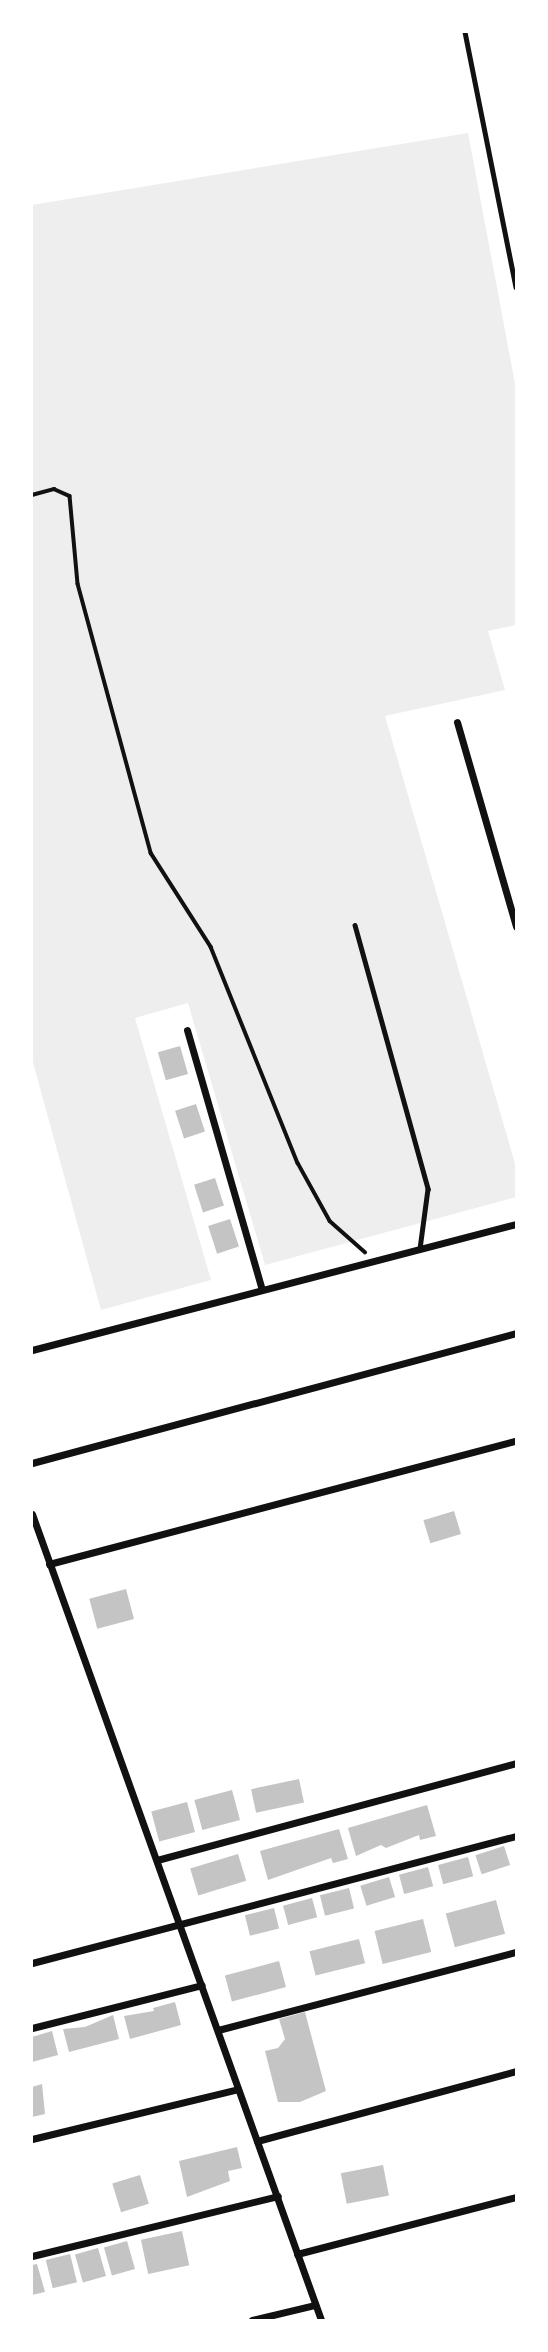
<!DOCTYPE html>
<style>
body{margin:0}
#map{position:relative;width:548px;height:2352px;overflow:hidden;background:#fff;font-family:"Titillium Web",sans-serif}
div>[style]{position:absolute}
.green>*{inset:0;background:#eee}
.building>*{inset:0;background:#c4c4c4;transform-origin:0 0}
.path>*{height:3.5px;margin:-1.75px;padding:0 1.75px;transform-origin:1.75px;border-radius:1.75px;background:#111}
.service>*{height:4.5px;margin:-2.25px;padding:0 2.25px;transform-origin:2.25px;border-radius:2.25px;background:#111}
.minor>*{height:7px;margin:-3.5px;padding:0 3.5px;transform-origin:3.5px;border-radius:3.5px;background:#111}
span{translate:-50% -50%;white-space:nowrap;text-align:center;line-height:1.15;-webkit-text-stroke:5px #fff;paint-order:stroke}
.frame{position:absolute;inset:0;border:33px solid #fff;pointer-events:none}
</style>
<div id="map">
<div class="green">
<i style="clip-path:polygon(468px 133px,516px 389px,516px 625px,488px 631px,505px 690px,385px 716px,516px 1167px,516px 1197px,265px 1265px,188px 1003px,135px 1018px,211px 1280px,101px 1310px,32px 1059px,32px 205px)"></i>
</div>
<div class="building">
<i style="left:180px;top:1046px;width:29px;height:23px;rotate:74deg"></i>
<i style="left:196px;top:1104px;width:29px;height:22px;rotate:72deg"></i>
<i style="left:215px;top:1178px;width:29px;height:22px;rotate:72deg"></i>
<i style="left:230px;top:1219px;width:29px;height:23px;rotate:72deg"></i>
<i style="left:454px;top:1511px;width:24px;height:32px;rotate:73deg"></i>
<i style="left:126px;top:1589px;width:31px;height:38px;rotate:75deg"></i>
<i style="left:299px;top:1779px;width:24px;height:49px;rotate:78deg"></i>
<i style="left:232px;top:1790px;width:31px;height:39px;rotate:75deg"></i>
<i style="left:187px;top:1802px;width:31px;height:37px;rotate:75deg"></i>
<i style="clip-path:polygon(427px 1805px,436px 1836px,420px 1840px,419px 1835px,386px 1848px,381px 1845px,356px 1856px,348px 1828px)"></i>
<i style="clip-path:polygon(339px 1829px,348px 1859px,333px 1863px,331px 1858px,268px 1880px,260px 1851px)"></i>
<i style="left:504px;top:1846px;width:20px;height:30px;rotate:72deg"></i>
<i style="left:238px;top:1854px;width:28px;height:50px;rotate:73deg"></i>
<i style="left:468px;top:1857px;width:20px;height:31px;rotate:75deg"></i>
<i style="left:428px;top:1867px;width:20px;height:30px;rotate:75deg"></i>
<i style="left:389px;top:1877px;width:21px;height:30px;rotate:73deg"></i>
<i style="left:349px;top:1888px;width:21px;height:30px;rotate:76deg"></i>
<i style="left:312px;top:1898px;width:20px;height:30px;rotate:75deg"></i>
<i style="left:496px;top:1900px;width:35px;height:52px;rotate:75deg"></i>
<i style="left:274px;top:1908px;width:21px;height:30px;rotate:76deg"></i>
<i style="left:423px;top:1919px;width:34px;height:50px;rotate:76deg"></i>
<i style="left:359px;top:1939px;width:25px;height:51px;rotate:76deg"></i>
<i style="left:279px;top:1961px;width:27px;height:56px;rotate:75deg"></i>
<i style="clip-path:polygon(175px 2002px,181px 2025px,130px 2039px,124px 2016px,154px 2011px,153px 2008px)"></i>
<i style="clip-path:polygon(305px 2012px,326px 2091px,300px 2102px,278px 2102px,265px 2051px,278px 2048px,285px 2039px,279px 2019px)"></i>
<i style="clip-path:polygon(113px 2015px,119px 2039px,69px 2052px,63px 2029px,85px 2027px)"></i>
<i style="clip-path:polygon(52px 2031px,58px 2055px,32px 2062px,32px 2037px)"></i>
<i style="clip-path:polygon(42px 2084px,45px 2114px,32px 2117px,32px 2087px)"></i>
<i style="clip-path:polygon(237px 2147px,242px 2168px,228px 2171px,230px 2181px,187px 2197px,179px 2161px)"></i>
<i style="left:383px;top:2165px;width:31px;height:43px;rotate:79deg"></i>
<i style="left:140px;top:2175px;width:30px;height:29px;rotate:73deg"></i>
<i style="left:182px;top:2231px;width:35px;height:42px;rotate:78deg"></i>
<i style="left:127px;top:2241px;width:29px;height:24px;rotate:74deg"></i>
<i style="left:98px;top:2248px;width:29px;height:24px;rotate:74deg"></i>
<i style="left:70px;top:2254px;width:29px;height:25px;rotate:76deg"></i>
<i style="clip-path:polygon(37px 2264px,45px 2292px,32px 2295px,32px 2265px)"></i>
</div>
<div class="path">
<i style="left:32px;top:495px;width:23px;rotate:-15deg"></i>
<i style="left:54px;top:489px;width:17px;rotate:24deg"></i>
<i style="left:70px;top:496px;width:88px;rotate:84.8deg"></i>
<i style="left:78px;top:584px;width:279px;rotate:74.8deg"></i>
<i style="left:151px;top:853px;width:112px;rotate:57.4deg"></i>
<i style="left:211px;top:947px;width:233px;rotate:68.1deg"></i>
<i style="left:298px;top:1163px;width:66px;rotate:61.1deg"></i>
<i style="left:330px;top:1221px;width:47px;rotate:41.5deg"></i>
</div>
<div class="service">
<i style="left:465px;top:32px;width:260px;rotate:78.7deg"></i>
<i style="left:355px;top:925px;width:274px;rotate:74.5deg"></i>
<i style="left:428px;top:1189px;width:61px;rotate:97.6deg"></i>
</div>
<div class="minor">
<i style="left:457px;top:722px;width:213px;rotate:73.9deg"></i>
<i style="left:187px;top:1030px;width:270px;rotate:73.9deg"></i>
<i style="left:32px;top:1350px;width:500px;rotate:-14.59deg"></i>
<i style="left:32px;top:1463px;width:501px;rotate:-15.03deg"></i>
<i style="left:32px;top:1514px;width:856px;rotate:70.27deg"></i>
<i style="left:49px;top:1564px;width:483px;rotate:-14.8deg"></i>
<i style="left:157px;top:1860px;width:372px;rotate:-15.1deg"></i>
<i style="left:32px;top:1963px;width:500px;rotate:-14.7deg"></i>
<i style="left:32px;top:2028px;width:175px;rotate:-14.2deg"></i>
<i style="left:218px;top:2030px;width:308px;rotate:-14.7deg"></i>
<i style="left:32px;top:2139px;width:212px;rotate:-13.6deg"></i>
<i style="left:257px;top:2141px;width:268px;rotate:-15.1deg"></i>
<i style="left:297px;top:2254px;width:226px;rotate:-14.6deg"></i>
<i style="left:32px;top:2256px;width:253px;rotate:-13.7deg"></i>
<i style="left:252px;top:2320px;width:65px;rotate:-13.4deg"></i>
</div>
<div class="frame"></div>
</div>
